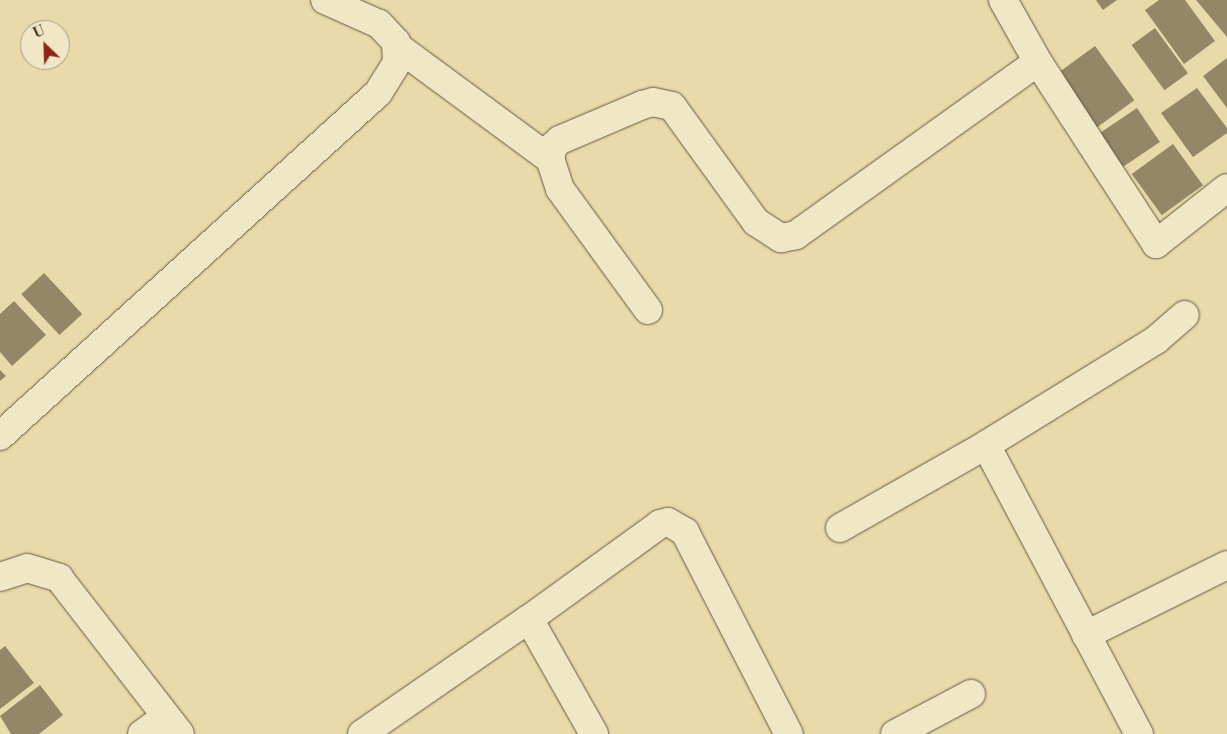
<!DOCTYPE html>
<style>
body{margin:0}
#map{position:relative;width:1227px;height:734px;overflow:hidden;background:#e8daa9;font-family:"Libre Bodoni",serif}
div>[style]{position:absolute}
.building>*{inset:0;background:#948768;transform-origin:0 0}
.roads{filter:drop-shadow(0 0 1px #665944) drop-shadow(0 0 1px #665944)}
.minor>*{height:28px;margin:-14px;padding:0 14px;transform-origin:14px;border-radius:14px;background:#f0e7c7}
span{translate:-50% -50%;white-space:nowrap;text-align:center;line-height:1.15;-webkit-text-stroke:4px #f0e7c7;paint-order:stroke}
.north{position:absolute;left:20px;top:20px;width:50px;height:50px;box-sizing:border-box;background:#f0e7c7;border:1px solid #a79d85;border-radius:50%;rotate:336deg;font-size:14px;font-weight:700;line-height:20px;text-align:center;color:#3a2e22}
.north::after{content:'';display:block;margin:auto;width:18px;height:22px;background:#8f2418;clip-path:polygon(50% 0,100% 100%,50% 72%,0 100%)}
</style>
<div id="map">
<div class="building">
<i style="clip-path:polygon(1096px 0,1117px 0,1103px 10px)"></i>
<i style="clip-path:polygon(1159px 0,1185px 0,1215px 41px,1184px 64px,1145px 10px)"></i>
<i style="clip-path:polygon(1196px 0,1227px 0,1227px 37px)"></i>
<i style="left:1155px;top:28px;width:56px;height:29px;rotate:54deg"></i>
<i style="left:1095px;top:46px;width:67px;height:49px;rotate:54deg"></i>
<i style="clip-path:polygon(1227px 58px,1227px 108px,1203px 76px)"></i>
<i style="clip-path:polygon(1197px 88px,1227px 128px,1227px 133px,1193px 157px,1161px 113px)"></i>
<i style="left:1137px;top:108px;width:41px;height:48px;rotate:56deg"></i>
<i style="left:1173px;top:144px;width:51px;height:51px;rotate:54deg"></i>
<i style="left:44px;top:273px;width:56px;height:31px;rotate:47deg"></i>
<i style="clip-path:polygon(14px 301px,46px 335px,12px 366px,0 352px,0 314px)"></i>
<i style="clip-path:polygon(0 370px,6px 376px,0 381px)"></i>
<i style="clip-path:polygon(5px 646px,34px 683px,0 709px,0 650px)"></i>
<i style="clip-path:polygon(40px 685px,63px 715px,39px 734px,11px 734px,0 716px)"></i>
</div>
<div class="roads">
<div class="minor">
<i style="left:1003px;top:0;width:71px;rotate:60.6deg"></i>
<i style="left:1038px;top:62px;width:217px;rotate:57deg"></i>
<i style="left:1156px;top:244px;width:90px;rotate:-38.3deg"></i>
<i style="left:398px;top:47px;width:189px;rotate:36.4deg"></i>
<i style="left:648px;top:310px;width:150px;rotate:-126deg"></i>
<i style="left:560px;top:189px;width:32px;rotate:-108deg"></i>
<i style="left:550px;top:159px;width:13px;rotate:-77deg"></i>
<i style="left:553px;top:146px;width:9px;rotate:-41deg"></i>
<i style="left:560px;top:140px;width:89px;rotate:-23.1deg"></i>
<i style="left:642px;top:105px;width:11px;rotate:-15deg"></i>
<i style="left:653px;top:102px;width:19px;rotate:12deg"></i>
<i style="left:672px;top:106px;width:143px;rotate:54.1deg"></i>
<i style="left:756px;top:222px;width:30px;rotate:33deg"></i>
<i style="left:781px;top:238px;width:15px;rotate:-11deg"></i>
<i style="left:796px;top:235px;width:297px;rotate:-35.6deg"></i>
<i style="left:0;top:436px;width:510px;rotate:-42.22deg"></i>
<i style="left:378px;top:93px;width:36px;rotate:-58deg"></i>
<i style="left:397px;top:62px;width:20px;rotate:-93deg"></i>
<i style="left:396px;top:42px;width:25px;rotate:-133deg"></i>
<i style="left:379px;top:24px;width:59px;rotate:-156deg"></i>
<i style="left:840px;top:528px;width:168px;rotate:-29.6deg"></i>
<i style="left:0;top:577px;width:28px;rotate:-18deg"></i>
<i style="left:27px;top:568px;width:34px;rotate:17deg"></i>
<i style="left:59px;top:578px;width:197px;rotate:52.2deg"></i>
<i style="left:529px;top:619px;width:132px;rotate:60.5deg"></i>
<i style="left:1086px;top:635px;width:157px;rotate:-26.4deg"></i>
<i style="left:142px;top:734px;width:29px;rotate:-36deg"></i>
<i style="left:362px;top:734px;width:203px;rotate:-34.6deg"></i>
<i style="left:529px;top:619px;width:162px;rotate:-35.9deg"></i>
<i style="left:660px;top:524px;width:8px;rotate:-14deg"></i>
<i style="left:668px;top:522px;width:20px;rotate:30deg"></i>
<i style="left:685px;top:532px;width:227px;rotate:62.8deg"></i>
<i style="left:895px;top:734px;width:86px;rotate:-27.8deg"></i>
<i style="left:1139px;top:734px;width:327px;rotate:-117.9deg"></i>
<i style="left:986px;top:445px;width:200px;rotate:-31.7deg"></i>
<i style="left:1156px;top:340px;width:38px;rotate:-41deg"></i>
</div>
</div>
<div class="north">U</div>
</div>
